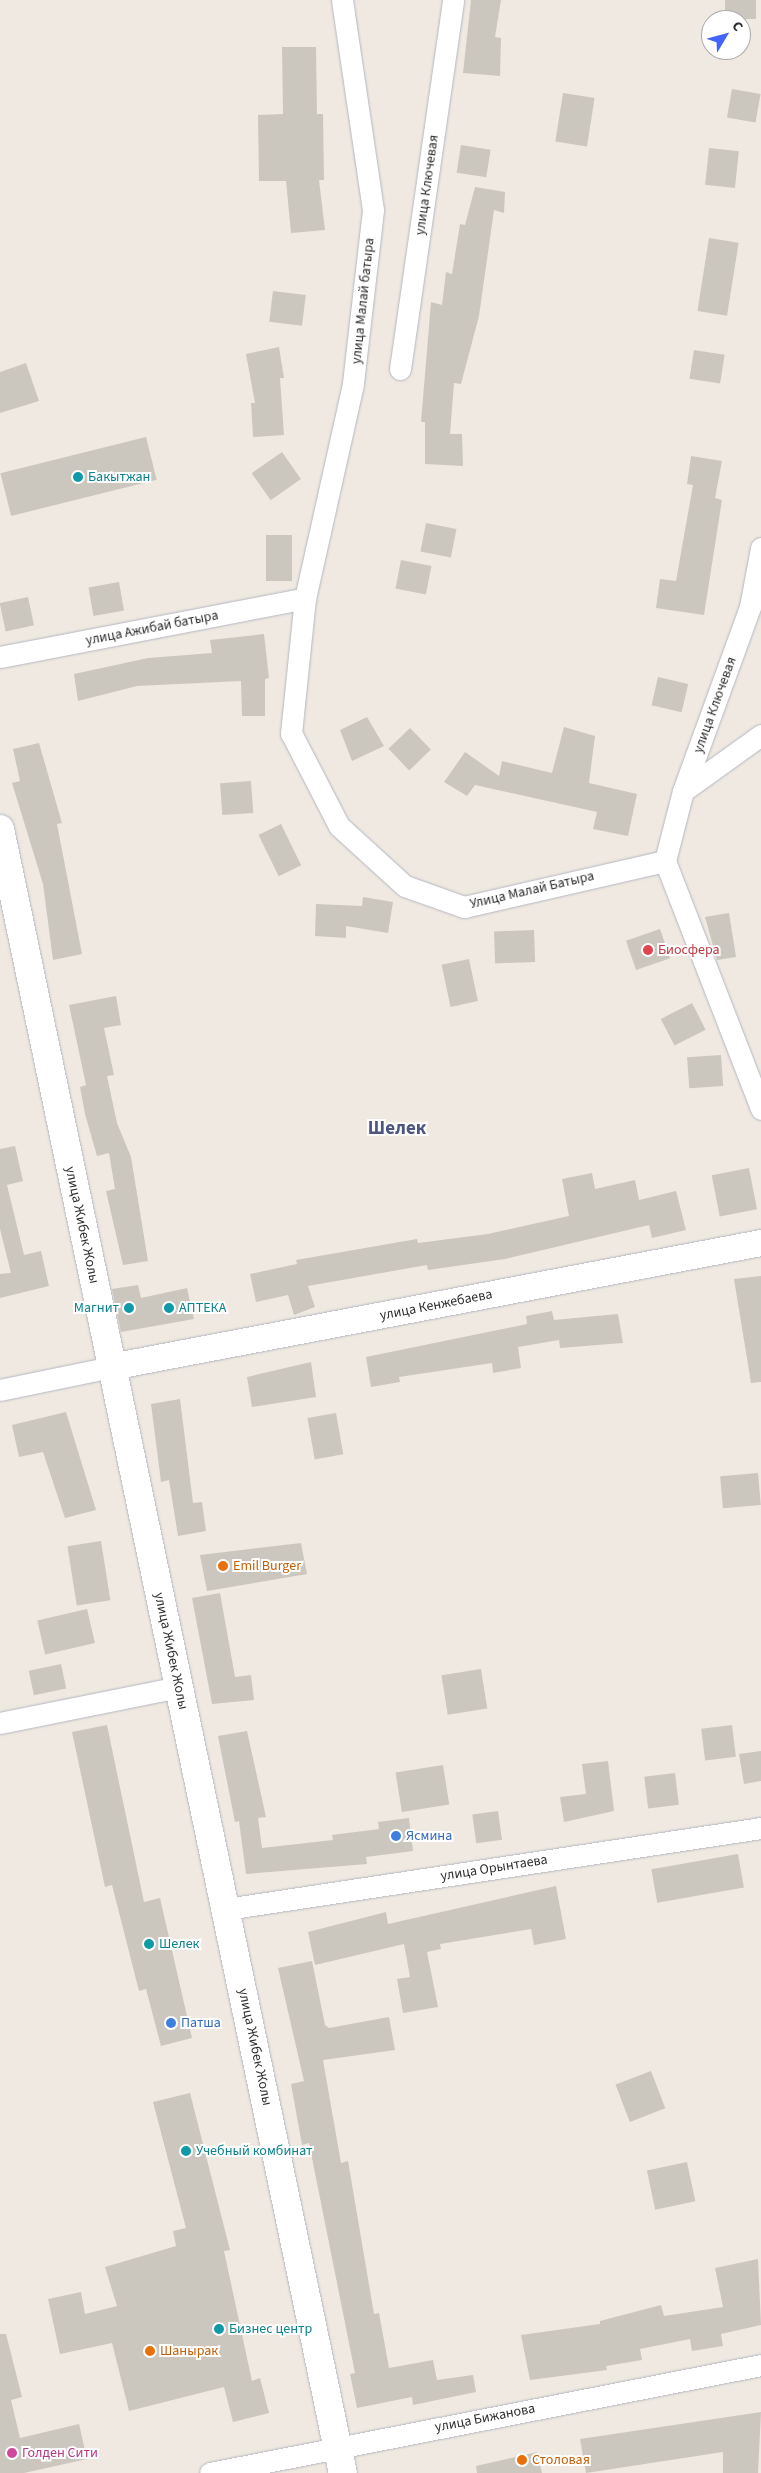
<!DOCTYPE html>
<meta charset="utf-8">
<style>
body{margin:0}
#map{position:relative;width:761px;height:2473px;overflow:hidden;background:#efe9e1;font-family:"Source Sans 3",sans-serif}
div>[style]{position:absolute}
.building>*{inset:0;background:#cbc7bf;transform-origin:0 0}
.roads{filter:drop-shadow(0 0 1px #b4b7c1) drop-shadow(0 0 1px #b4b7c1)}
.minor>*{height:21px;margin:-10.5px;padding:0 10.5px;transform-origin:10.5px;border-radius:10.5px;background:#fff}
.tertiary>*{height:26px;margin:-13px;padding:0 13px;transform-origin:13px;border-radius:13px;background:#fff}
.secondary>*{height:28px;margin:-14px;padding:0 14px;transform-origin:14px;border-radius:14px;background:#fff}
.dots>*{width:14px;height:14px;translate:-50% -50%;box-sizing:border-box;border:2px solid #fff;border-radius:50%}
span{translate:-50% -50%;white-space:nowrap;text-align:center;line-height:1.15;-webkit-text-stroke:4px #fff;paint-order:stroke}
.street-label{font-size:14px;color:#2e2e2e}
.culture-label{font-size:14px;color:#0d838f}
.left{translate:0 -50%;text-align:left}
.right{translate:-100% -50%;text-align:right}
.health-label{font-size:14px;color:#be3a42}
.food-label{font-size:14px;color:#c56008}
.shop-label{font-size:14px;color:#366cbe}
.hotel-label{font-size:14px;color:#b23c85}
.district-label{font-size:19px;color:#4d5680;font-weight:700}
.north{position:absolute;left:701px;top:10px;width:50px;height:50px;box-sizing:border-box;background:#fff;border:1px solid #ababab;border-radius:50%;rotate:53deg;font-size:14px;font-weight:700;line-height:20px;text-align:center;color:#2e2e2e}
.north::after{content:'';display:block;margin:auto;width:18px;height:22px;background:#4264fb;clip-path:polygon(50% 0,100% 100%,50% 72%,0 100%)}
</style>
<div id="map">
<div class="building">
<i style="clip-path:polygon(471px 0,501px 0,495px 37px,501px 38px,500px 76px,463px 73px)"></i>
<i style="left:725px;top:0;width:31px;height:19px"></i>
<i style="clip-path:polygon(282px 47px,316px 47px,317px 114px,323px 114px,324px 180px,319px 180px,325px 230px,291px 233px,286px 181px,259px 181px,258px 115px,283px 114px)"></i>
<i style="left:732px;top:89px;width:29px;height:29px;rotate:10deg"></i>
<i style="left:563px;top:93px;width:32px;height:49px;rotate:9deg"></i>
<i style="left:461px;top:145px;width:30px;height:28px;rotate:9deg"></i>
<i style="left:709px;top:148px;width:30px;height:37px;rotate:6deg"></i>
<i style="clip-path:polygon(475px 187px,505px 192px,504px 213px,494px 210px,479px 316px,461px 384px,454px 383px,450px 434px,462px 434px,463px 466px,425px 464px,425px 422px,421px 422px,431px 302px,442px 305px,446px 272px,452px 274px,460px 224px,465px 225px)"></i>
<i style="left:709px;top:238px;width:30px;height:74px;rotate:9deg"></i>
<i style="left:273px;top:291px;width:33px;height:31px;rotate:7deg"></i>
<i style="clip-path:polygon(279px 347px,284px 378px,280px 378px,284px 435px,253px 437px,251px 403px,255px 403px,246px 354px)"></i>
<i style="left:694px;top:350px;width:31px;height:29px;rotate:9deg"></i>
<i style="clip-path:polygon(26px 363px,39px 401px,0 413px,0 372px)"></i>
<i style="left:146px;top:437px;width:44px;height:150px;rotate:76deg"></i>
<i style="left:282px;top:452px;width:33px;height:37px;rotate:55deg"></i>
<i style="clip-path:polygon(691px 456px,722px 461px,715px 498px,722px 500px,704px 615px,656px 608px,660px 579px,676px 581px,693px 485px,687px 484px)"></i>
<i style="left:426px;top:523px;width:31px;height:29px;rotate:11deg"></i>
<i style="left:266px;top:535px;width:26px;height:46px"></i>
<i style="left:401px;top:560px;width:31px;height:29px;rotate:11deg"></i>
<i style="left:119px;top:582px;width:29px;height:31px;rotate:80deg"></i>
<i style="left:28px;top:597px;width:29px;height:29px;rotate:78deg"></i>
<i style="clip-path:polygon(264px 634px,269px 678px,265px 679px,265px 716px,242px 716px,241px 681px,137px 686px,78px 701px,74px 674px,148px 658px,212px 653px,210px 640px)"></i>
<i style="left:658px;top:677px;width:31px;height:29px;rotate:13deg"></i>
<i style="clip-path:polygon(367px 717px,384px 746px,352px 761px,340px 730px)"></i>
<i style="clip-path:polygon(564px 727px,595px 736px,589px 783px,637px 794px,628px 836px,593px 829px,597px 812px,475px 785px,467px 796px,444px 782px,465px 752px,499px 776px,502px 761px,552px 773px)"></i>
<i style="left:410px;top:728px;width:30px;height:30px;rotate:46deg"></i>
<i style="clip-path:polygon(39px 743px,62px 823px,57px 824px,82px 954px,53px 960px,43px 884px,12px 783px,20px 781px,13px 749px)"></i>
<i style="left:251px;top:781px;width:32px;height:31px;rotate:86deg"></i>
<i style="left:281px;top:824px;width:46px;height:25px;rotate:64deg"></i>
<i style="clip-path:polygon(363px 897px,393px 902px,388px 933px,346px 926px,346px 938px,315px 936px,316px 904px,362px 906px)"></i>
<i style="clip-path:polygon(729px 913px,736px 957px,717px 960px,705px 917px)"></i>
<i style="left:660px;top:929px;width:31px;height:36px;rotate:71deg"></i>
<i style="left:534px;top:930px;width:32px;height:40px;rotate:88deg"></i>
<i style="left:469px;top:959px;width:43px;height:28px;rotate:78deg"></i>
<i style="clip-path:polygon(116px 996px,121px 1025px,104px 1028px,114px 1075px,107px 1076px,117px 1123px,131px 1157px,148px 1261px,123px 1265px,106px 1191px,115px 1189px,109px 1153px,97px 1156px,85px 1114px,80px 1087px,86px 1085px,69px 1005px)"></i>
<i style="left:692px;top:1003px;width:30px;height:35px;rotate:63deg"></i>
<i style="left:721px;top:1055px;width:31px;height:34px;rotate:86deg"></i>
<i style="clip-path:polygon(15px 1146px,23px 1181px,7px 1185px,24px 1255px,41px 1251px,49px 1286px,0 1298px,0 1274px,11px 1273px,0 1229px,0 1149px)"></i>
<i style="left:749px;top:1168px;width:42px;height:38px;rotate:79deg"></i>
<i style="clip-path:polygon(592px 1173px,595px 1189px,635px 1180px,639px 1200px,676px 1191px,686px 1230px,652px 1238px,649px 1225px,505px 1259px,428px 1270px,427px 1265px,308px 1286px,315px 1307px,294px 1315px,288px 1295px,256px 1302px,250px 1274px,297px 1264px,296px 1260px,417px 1239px,418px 1243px,488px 1234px,569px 1216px,562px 1179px)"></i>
<i style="clip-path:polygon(761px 1276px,761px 1382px,751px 1383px,734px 1279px)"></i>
<i style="clip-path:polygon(138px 1285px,141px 1298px,187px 1288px,194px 1319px,121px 1332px,112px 1289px)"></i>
<i style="clip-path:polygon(552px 1311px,554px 1320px,618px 1314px,623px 1343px,560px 1348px,559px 1340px,518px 1347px,521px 1368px,493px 1373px,492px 1363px,399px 1377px,400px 1382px,371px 1387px,366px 1357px,527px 1324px,526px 1316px)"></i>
<i style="clip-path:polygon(311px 1362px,316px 1397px,252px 1407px,247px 1377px)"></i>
<i style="clip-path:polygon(180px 1399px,193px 1503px,202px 1502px,206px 1531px,178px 1536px,169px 1480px,161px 1482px,151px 1404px)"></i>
<i style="clip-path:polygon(66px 1412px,96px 1510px,65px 1518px,43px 1452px,19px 1457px,12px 1425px)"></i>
<i style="left:336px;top:1413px;width:42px;height:29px;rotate:80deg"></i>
<i style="left:758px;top:1473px;width:32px;height:38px;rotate:85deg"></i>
<i style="left:101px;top:1541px;width:60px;height:34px;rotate:81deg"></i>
<i style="clip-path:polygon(301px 1543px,307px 1574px,207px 1591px,200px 1555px)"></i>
<i style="clip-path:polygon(220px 1593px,235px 1677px,251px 1675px,254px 1700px,212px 1704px,192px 1598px)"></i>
<i style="left:87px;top:1609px;width:35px;height:51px;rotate:77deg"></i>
<i style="left:61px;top:1664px;width:25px;height:33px;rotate:78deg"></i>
<i style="left:481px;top:1669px;width:40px;height:40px;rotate:81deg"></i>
<i style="clip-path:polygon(107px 1725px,144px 1902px,160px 1898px,192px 2038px,161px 2046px,146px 1989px,139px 1991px,112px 1885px,105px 1887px,72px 1732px)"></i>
<i style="left:732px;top:1725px;width:32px;height:31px;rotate:83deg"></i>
<i style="clip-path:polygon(247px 1731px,266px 1817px,258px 1818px,262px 1848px,333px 1840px,332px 1835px,379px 1829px,378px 1822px,409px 1818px,413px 1851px,366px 1857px,367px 1864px,246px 1874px,239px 1821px,235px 1822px,218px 1736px)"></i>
<i style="clip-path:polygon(761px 1751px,761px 1781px,744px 1784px,739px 1754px)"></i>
<i style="clip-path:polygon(608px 1761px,614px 1811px,564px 1822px,560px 1797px,586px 1794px,582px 1764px)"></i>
<i style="left:443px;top:1765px;width:40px;height:48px;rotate:81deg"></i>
<i style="left:675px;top:1773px;width:32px;height:31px;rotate:83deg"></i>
<i style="left:498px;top:1811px;width:29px;height:26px;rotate:82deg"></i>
<i style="left:738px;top:1854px;width:34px;height:88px;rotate:80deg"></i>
<i style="clip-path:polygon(556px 1886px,566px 1939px,534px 1945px,531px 1929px,440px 1944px,441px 1949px,427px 1952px,438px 2007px,403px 2013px,397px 1979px,410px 1977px,404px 1944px,315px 1965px,308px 1932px,386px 1912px,388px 1924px)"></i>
<i style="clip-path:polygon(312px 1961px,325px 2025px,329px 2028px,389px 2017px,395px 2050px,323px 2060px,341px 2163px,348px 2161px,374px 2314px,379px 2313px,389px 2368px,433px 2360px,437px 2380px,473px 2375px,476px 2392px,413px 2405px,412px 2397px,357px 2408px,350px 2374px,355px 2373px,309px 2143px,302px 2145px,291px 2084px,304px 2081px,278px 1968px)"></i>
<i style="left:651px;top:2071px;width:40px;height:38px;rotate:69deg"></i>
<i style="clip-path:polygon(190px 2093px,230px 2250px,224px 2251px,252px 2381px,260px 2378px,269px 2413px,233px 2422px,224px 2387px,129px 2411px,112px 2343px,60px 2354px,48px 2299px,81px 2292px,85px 2314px,117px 2306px,105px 2267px,176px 2246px,173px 2231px,186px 2228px,153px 2102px)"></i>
<i style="left:687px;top:2162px;width:40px;height:41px;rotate:78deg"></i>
<i style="clip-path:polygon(758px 2259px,761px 2325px,721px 2334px,723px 2346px,692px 2351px,690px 2339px,640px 2349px,642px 2360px,606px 2366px,607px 2370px,530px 2380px,521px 2335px,600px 2324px,600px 2321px,661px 2305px,664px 2316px,723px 2307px,715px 2268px)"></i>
<i style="clip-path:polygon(0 2334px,6px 2334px,22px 2397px,11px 2400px,20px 2438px,79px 2424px,87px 2459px,24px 2473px,0 2473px)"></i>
<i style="clip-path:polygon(761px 2412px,758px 2473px,723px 2473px,723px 2452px,586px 2473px,580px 2439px)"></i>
<i style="clip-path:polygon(537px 2452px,542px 2473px,477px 2473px,476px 2466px)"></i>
</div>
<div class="roads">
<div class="minor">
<i style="left:342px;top:0;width:212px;rotate:81.6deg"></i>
<i style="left:373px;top:210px;width:175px;rotate:96.6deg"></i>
<i style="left:353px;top:384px;width:219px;rotate:102.6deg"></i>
<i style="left:305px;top:598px;width:136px;rotate:95.9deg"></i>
<i style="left:291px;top:733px;width:105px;rotate:62.7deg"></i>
<i style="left:339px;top:826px;width:89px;rotate:42.3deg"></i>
<i style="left:405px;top:886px;width:63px;rotate:19.6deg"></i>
<i style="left:464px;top:907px;width:206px;rotate:-12.9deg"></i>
<i style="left:665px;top:861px;width:266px;rotate:68.8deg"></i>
<i style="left:400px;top:369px;width:373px;rotate:-81.8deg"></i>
<i style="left:0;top:657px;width:311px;rotate:-10.9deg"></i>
<i style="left:683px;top:791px;width:96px;rotate:-35.7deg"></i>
<i style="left:665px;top:861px;width:72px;rotate:-75.6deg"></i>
<i style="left:683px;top:791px;width:196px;rotate:-70deg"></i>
<i style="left:750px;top:607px;width:60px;rotate:-79.4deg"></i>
<i style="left:0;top:1390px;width:113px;rotate:-11.7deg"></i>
<i style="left:0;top:1723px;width:182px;rotate:-11.4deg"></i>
<i style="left:226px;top:1909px;width:541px;rotate:-8.61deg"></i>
<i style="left:210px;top:2473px;width:561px;rotate:-11.09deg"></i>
</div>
<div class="tertiary">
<i style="left:111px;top:1367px;width:662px;rotate:-10.8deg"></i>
</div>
<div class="secondary">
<i style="left:0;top:829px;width:1679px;rotate:78.22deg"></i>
</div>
</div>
<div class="dots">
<i style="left:78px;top:477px;background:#0f9aa8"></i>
<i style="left:648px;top:950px;background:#e0444e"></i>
<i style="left:129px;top:1308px;background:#0f9aa8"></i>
<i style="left:169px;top:1308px;background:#0f9aa8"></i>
<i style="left:223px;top:1566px;background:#e8710a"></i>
<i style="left:396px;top:1836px;background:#3f7fe0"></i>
<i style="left:149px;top:1944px;background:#0f9aa8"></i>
<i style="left:171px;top:2023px;background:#3f7fe0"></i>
<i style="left:186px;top:2151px;background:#0f9aa8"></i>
<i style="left:219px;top:2329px;background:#0f9aa8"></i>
<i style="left:150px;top:2351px;background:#e8710a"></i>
<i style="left:12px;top:2453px;background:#d1479c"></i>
<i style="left:522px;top:2460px;background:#e8710a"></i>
</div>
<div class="street-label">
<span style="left:427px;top:185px;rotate:-82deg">улица Ключевая</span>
<span style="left:363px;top:301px;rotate:-84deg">улица Малай батыра</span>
<span style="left:152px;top:628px;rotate:-11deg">улица Ажибай батыра</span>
<span style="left:715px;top:705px;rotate:-70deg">улица Ключевая</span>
<span style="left:532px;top:890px;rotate:-13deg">Улица Малай Батыра</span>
<span style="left:82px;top:1225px;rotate:78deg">улица Жибек Жолы</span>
<span style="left:436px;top:1305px;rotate:-11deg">улица Кенжебаева</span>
<span style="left:171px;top:1651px;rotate:78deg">улица Жибек Жолы</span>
<span style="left:494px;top:1868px;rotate:-9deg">улица Орынтаева</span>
<span style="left:255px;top:2047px;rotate:78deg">улица Жибек Жолы</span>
<span style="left:485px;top:2418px;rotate:-11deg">улица Бижанова</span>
</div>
<div class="culture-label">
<span class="left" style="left:88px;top:477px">Бакытжан</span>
<span class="right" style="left:119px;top:1308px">Магнит</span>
<span class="left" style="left:179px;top:1308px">АПТЕКА</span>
<span class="left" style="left:159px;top:1944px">Шелек</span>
<span class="left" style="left:196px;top:2151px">Учебный комбинат</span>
<span class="left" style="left:229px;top:2329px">Бизнес центр</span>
</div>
<div class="health-label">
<span class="left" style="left:658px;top:950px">Биосфера</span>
</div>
<div class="food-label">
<span class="left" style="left:233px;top:1566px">Emil Burger</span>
<span class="left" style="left:160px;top:2351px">Шанырак</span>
<span class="left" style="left:532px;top:2460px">Столовая</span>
</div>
<div class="shop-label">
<span class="left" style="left:406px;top:1836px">Ясмина</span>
<span class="left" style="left:181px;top:2023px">Патша</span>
</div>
<div class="hotel-label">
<span class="left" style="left:22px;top:2453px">Голден Сити</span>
</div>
<div class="district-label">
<span style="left:397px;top:1129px">Шелек</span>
</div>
<div class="north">С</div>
</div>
